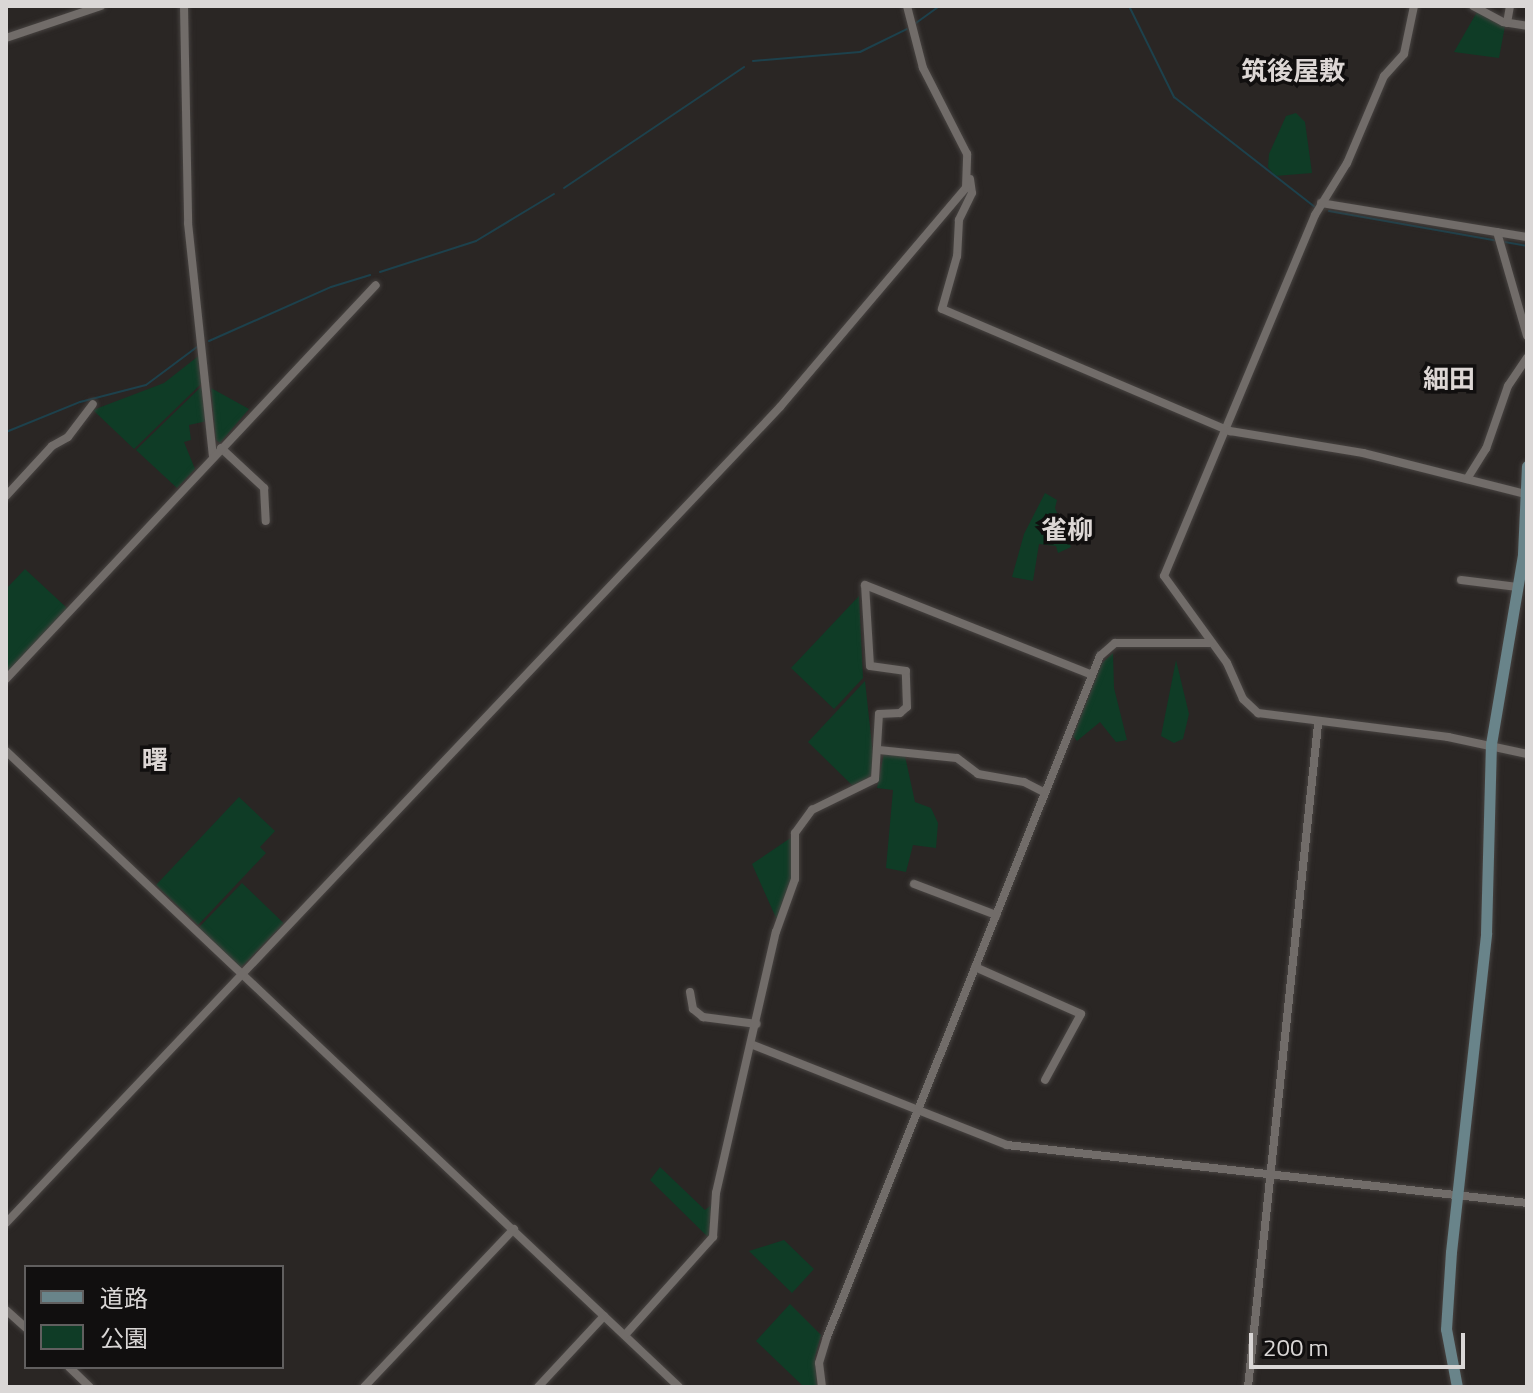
<!DOCTYPE html>
<meta charset="utf-8">
<style>
body{margin:0}
#map{position:relative;width:1533px;height:1393px;overflow:hidden;background:#2a2624;font-family:"Titillium Web","Noto Sans JP",sans-serif}
div>[style]{position:absolute}
.green>*{inset:0;background:#0f3c26;transform-origin:0 0}
.stream>*{height:2px;margin:-1px;padding:0 1px;transform-origin:1px;border-radius:1px;background:#1d414c}
.roads{filter:drop-shadow(0 0 2px #474341) drop-shadow(0 0 2px #474341)}
.street>*{height:8px;margin:-4px;padding:0 4px;transform-origin:4px;border-radius:4px;background:#716c69}
.secondary>*{height:11px;margin:-5.5px;padding:0 5.5px;transform-origin:5.5px;border-radius:5.5px;background:#69848a}
span{translate:-50% -50%;white-space:nowrap;text-align:center;line-height:1.15;-webkit-text-stroke:7px #110f0f;paint-order:stroke}
.neighbourhood-label{font-size:26px;color:#ddd7d5;font-weight:700}
.frame{position:absolute;inset:0;border:8px solid #dad7d6;pointer-events:none}
.legend{position:absolute;left:24px;top:1265px;width:260px;height:104px;box-sizing:border-box;background:#110f0f;border:2px solid #615f5f;margin:0;padding:10px 14px;list-style:none;font-size:24px;color:#dad7d6}
.legend li{display:flex;align-items:center;gap:16px;height:40px}
.legend b{width:40px;border:2px solid #615f5f}
.scale{position:absolute;left:1249px;top:1333px;width:216px;height:36px;box-sizing:border-box;border:4px solid #dad7d6;border-top:0;padding-left:10px;font-size:24px;line-height:28px;white-space:nowrap;color:#dad7d6;-webkit-text-stroke:6px #110f0f;paint-order:stroke}
</style>
<div id="map">
<div class="green">
<i style="clip-path:polygon(1477px 12px,1505px 26px,1499px 58px,1454px 52px)"></i>
<i style="clip-path:polygon(1296px 113px,1305px 122px,1312px 173px,1275px 176px,1268px 167px,1269px 154px,1286px 116px)"></i>
<i style="clip-path:polygon(201px 354px,203px 382px,134px 449px,93px 410px,164px 383px)"></i>
<i style="clip-path:polygon(204px 384px,207px 421px,189px 425px,191px 440px,184px 442px,195px 469px,177px 488px,136px 450px)"></i>
<i style="clip-path:polygon(211px 388px,249px 409px,220px 443px,216px 440px)"></i>
<i style="clip-path:polygon(1045px 493px,1057px 500px,1055px 508px,1071px 547px,1058px 553px,1056px 546px,1039px 544px,1033px 581px,1012px 577px,1024px 534px)"></i>
<i style="clip-path:polygon(25px 569px,67px 608px,6px 674px,6px 589px)"></i>
<i style="clip-path:polygon(859px 596px,863px 678px,834px 709px,791px 668px)"></i>
<i style="clip-path:polygon(1113px 653px,1114px 688px,1127px 740px,1116px 742px,1100px 722px,1077px 741px,1073px 736px,1102px 663px)"></i>
<i style="clip-path:polygon(1176px 660px,1189px 714px,1183px 739px,1174px 743px,1161px 736px)"></i>
<i style="clip-path:polygon(865px 681px,874px 764px,870px 778px,854px 787px,808px 742px)"></i>
<i style="clip-path:polygon(884px 753px,905px 756px,915px 802px,931px 808px,938px 823px,936px 848px,913px 845px,906px 872px,886px 868px,893px 790px,877px 788px)"></i>
<i style="clip-path:polygon(239px 797px,275px 831px,260px 847px,266px 853px,198px 925px,156px 885px)"></i>
<i style="clip-path:polygon(792px 837px,791px 884px,777px 920px,752px 864px)"></i>
<i style="left:242px;top:883px;width:58px;height:62px;rotate:44deg"></i>
<i style="clip-path:polygon(660px 1167px,705px 1210px,711px 1205px,709px 1238px,650px 1180px)"></i>
<i style="clip-path:polygon(784px 1240px,814px 1269px,792px 1293px,749px 1251px)"></i>
<i style="clip-path:polygon(790px 1304px,821px 1335px,815px 1357px,817px 1387px,804px 1387px,756px 1341px)"></i>
</div>
<div class="stream">
<i style="left:1129px;top:6px;width:102px;rotate:63.7deg"></i>
<i style="left:1174px;top:97px;width:180px;rotate:38deg"></i>
<i style="left:916px;top:23px;width:29px;rotate:-36deg"></i>
<i style="left:753px;top:61px;width:107px;rotate:-4.8deg"></i>
<i style="left:860px;top:52px;width:52px;rotate:-26.1deg"></i>
<i style="left:564px;top:188px;width:217px;rotate:-33.9deg"></i>
<i style="left:1329px;top:211px;width:168px;rotate:10deg"></i>
<i style="left:1505px;top:242px;width:22px;rotate:10deg"></i>
<i style="left:380px;top:272px;width:101px;rotate:-17.9deg"></i>
<i style="left:476px;top:241px;width:91px;rotate:-31.1deg"></i>
<i style="left:209px;top:341px;width:133px;rotate:-23.9deg"></i>
<i style="left:331px;top:287px;width:41px;rotate:-17.1deg"></i>
<i style="left:6px;top:432px;width:80px;rotate:-22.1deg"></i>
<i style="left:80px;top:402px;width:68px;rotate:-14.4deg"></i>
<i style="left:146px;top:385px;width:64px;rotate:-36.7deg"></i>
</div>
<div class="roads">
<div class="street">
<i style="left:184px;top:6px;width:217px;rotate:88.9deg"></i>
<i style="left:188px;top:223px;width:234px;rotate:83.9deg"></i>
<i style="left:1414px;top:6px;width:49px;rotate:101.8deg"></i>
<i style="left:1404px;top:54px;width:30px;rotate:132deg"></i>
<i style="left:1384px;top:76px;width:95px;rotate:113deg"></i>
<i style="left:1347px;top:163px;width:61px;rotate:121.6deg"></i>
<i style="left:1315px;top:215px;width:391px;rotate:112.7deg"></i>
<i style="left:1164px;top:576px;width:107px;rotate:54.1deg"></i>
<i style="left:1227px;top:663px;width:39px;rotate:66deg"></i>
<i style="left:1243px;top:699px;width:21px;rotate:43deg"></i>
<i style="left:1258px;top:713px;width:192px;rotate:7.2deg"></i>
<i style="left:1448px;top:737px;width:81px;rotate:12.1deg"></i>
<i style="left:1473px;top:6px;width:34px;rotate:28deg"></i>
<i style="left:1503px;top:22px;width:24px;rotate:9deg"></i>
<i style="left:1507px;top:23px;width:17px;rotate:-80deg"></i>
<i style="left:6px;top:38px;width:100px;rotate:-18.6deg"></i>
<i style="left:970px;top:179px;width:14px;rotate:82deg"></i>
<i style="left:972px;top:193px;width:30px;rotate:116deg"></i>
<i style="left:959px;top:220px;width:36px;rotate:93deg"></i>
<i style="left:957px;top:256px;width:55px;rotate:105.8deg"></i>
<i style="left:942px;top:309px;width:313px;rotate:23deg"></i>
<i style="left:1230px;top:431px;width:135px;rotate:9.4deg"></i>
<i style="left:1363px;top:453px;width:167px;rotate:14.2deg"></i>
<i style="left:1321px;top:203px;width:209px;rotate:9.4deg"></i>
<i style="left:1497px;top:232px;width:108px;rotate:73.9deg"></i>
<i style="left:221px;top:448px;width:59px;rotate:42.9deg"></i>
<i style="left:264px;top:488px;width:33px;rotate:87deg"></i>
<i style="left:1467px;top:479px;width:36px;rotate:-58deg"></i>
<i style="left:1486px;top:449px;width:67px;rotate:-70.8deg"></i>
<i style="left:1508px;top:386px;width:34px;rotate:-56deg"></i>
<i style="left:6px;top:496px;width:68px;rotate:-47.4deg"></i>
<i style="left:52px;top:446px;width:18px;rotate:-29deg"></i>
<i style="left:68px;top:437px;width:41px;rotate:-52.9deg"></i>
<i style="left:1461px;top:580px;width:57px;rotate:7deg"></i>
<i style="left:6px;top:679px;width:540px;rotate:-46.8deg"></i>
<i style="left:879px;top:750px;width:78px;rotate:5.9deg"></i>
<i style="left:957px;top:758px;width:26px;rotate:37deg"></i>
<i style="left:978px;top:774px;width:47px;rotate:9.9deg"></i>
<i style="left:1024px;top:782px;width:22px;rotate:27deg"></i>
<i style="left:6px;top:751px;width:926px;rotate:43.38deg"></i>
<i style="left:914px;top:884px;width:88px;rotate:20.7deg"></i>
<i style="left:975px;top:967px;width:116px;rotate:23.9deg"></i>
<i style="left:1081px;top:1014px;width:75px;rotate:118.6deg"></i>
<i style="left:690px;top:992px;width:17px;rotate:80deg"></i>
<i style="left:693px;top:1009px;width:13px;rotate:39deg"></i>
<i style="left:703px;top:1017px;width:54px;rotate:7.4deg"></i>
<i style="left:753px;top:1045px;width:273px;rotate:21.5deg"></i>
<i style="left:1007px;top:1145px;width:523px;rotate:6.36deg"></i>
<i style="left:6px;top:1223px;width:1125px;rotate:-46.51deg"></i>
<i style="left:780px;top:407px;width:287px;rotate:-49.7deg"></i>
<i style="left:966px;top:188px;width:34px;rotate:-88deg"></i>
<i style="left:967px;top:154px;width:97px;rotate:-117.1deg"></i>
<i style="left:923px;top:68px;width:64px;rotate:-104.5deg"></i>
<i style="left:6px;top:1310px;width:27px;rotate:42deg"></i>
<i style="left:625px;top:1335px;width:132px;rotate:-48.1deg"></i>
<i style="left:713px;top:1237px;width:44px;rotate:-86.1deg"></i>
<i style="left:716px;top:1193px;width:268px;rotate:-77.1deg"></i>
<i style="left:776px;top:932px;width:56px;rotate:-70.3deg"></i>
<i style="left:795px;top:879px;width:46px;rotate:-90deg"></i>
<i style="left:795px;top:833px;width:29px;rotate:-54deg"></i>
<i style="left:812px;top:810px;width:70px;rotate:-26.2deg"></i>
<i style="left:875px;top:779px;width:65px;rotate:-86.5deg"></i>
<i style="left:879px;top:714px;width:21px;rotate:-3deg"></i>
<i style="left:900px;top:713px;width:9px;rotate:-41deg"></i>
<i style="left:907px;top:707px;width:36px;rotate:-92deg"></i>
<i style="left:906px;top:671px;width:36px;rotate:-172deg"></i>
<i style="left:870px;top:666px;width:81px;rotate:-93.5deg"></i>
<i style="left:865px;top:585px;width:244px;rotate:21.6deg"></i>
<i style="left:69px;top:1367px;width:29px;rotate:44deg"></i>
<i style="left:364px;top:1387px;width:218px;rotate:-46.5deg"></i>
<i style="left:538px;top:1387px;width:97px;rotate:-47.1deg"></i>
<i style="left:822px;top:1387px;width:24px;rotate:-97deg"></i>
<i style="left:819px;top:1363px;width:27px;rotate:-73deg"></i>
<i style="left:827px;top:1337px;width:734px;rotate:-68.16deg"></i>
<i style="left:1100px;top:656px;width:20px;rotate:-41deg"></i>
<i style="left:1115px;top:643px;width:95px"></i>
<i style="left:1248px;top:1387px;width:667px;rotate:-83.97deg"></i>
</div>
<div class="secondary">
<i style="left:1457px;top:1387px;width:59px;rotate:-100.7deg"></i>
<i style="left:1446px;top:1329px;width:77px;rotate:-86.3deg"></i>
<i style="left:1451px;top:1252px;width:321px;rotate:-83.7deg"></i>
<i style="left:1486px;top:933px;width:189px;rotate:-88.5deg"></i>
<i style="left:1491px;top:744px;width:193px;rotate:-80.4deg"></i>
<i style="left:1523px;top:554px;width:88px;rotate:-87.4deg"></i>
</div>
</div>
<div class="neighbourhood-label">
<span style="left:1293px;top:71px">筑後屋敷</span>
<span style="left:1449px;top:379px">細田</span>
<span style="left:1067px;top:530px">雀柳</span>
<span style="left:155px;top:760px">曙</span>
</div>
<div class="frame"></div>
<ul class="legend">
<li><b style="height:10px;background:#69848a"></b>道路</li>
<li><b style="height:22px;background:#0f3c26"></b>公園</li>
</ul>
<div class="scale">200 m</div>
</div>
